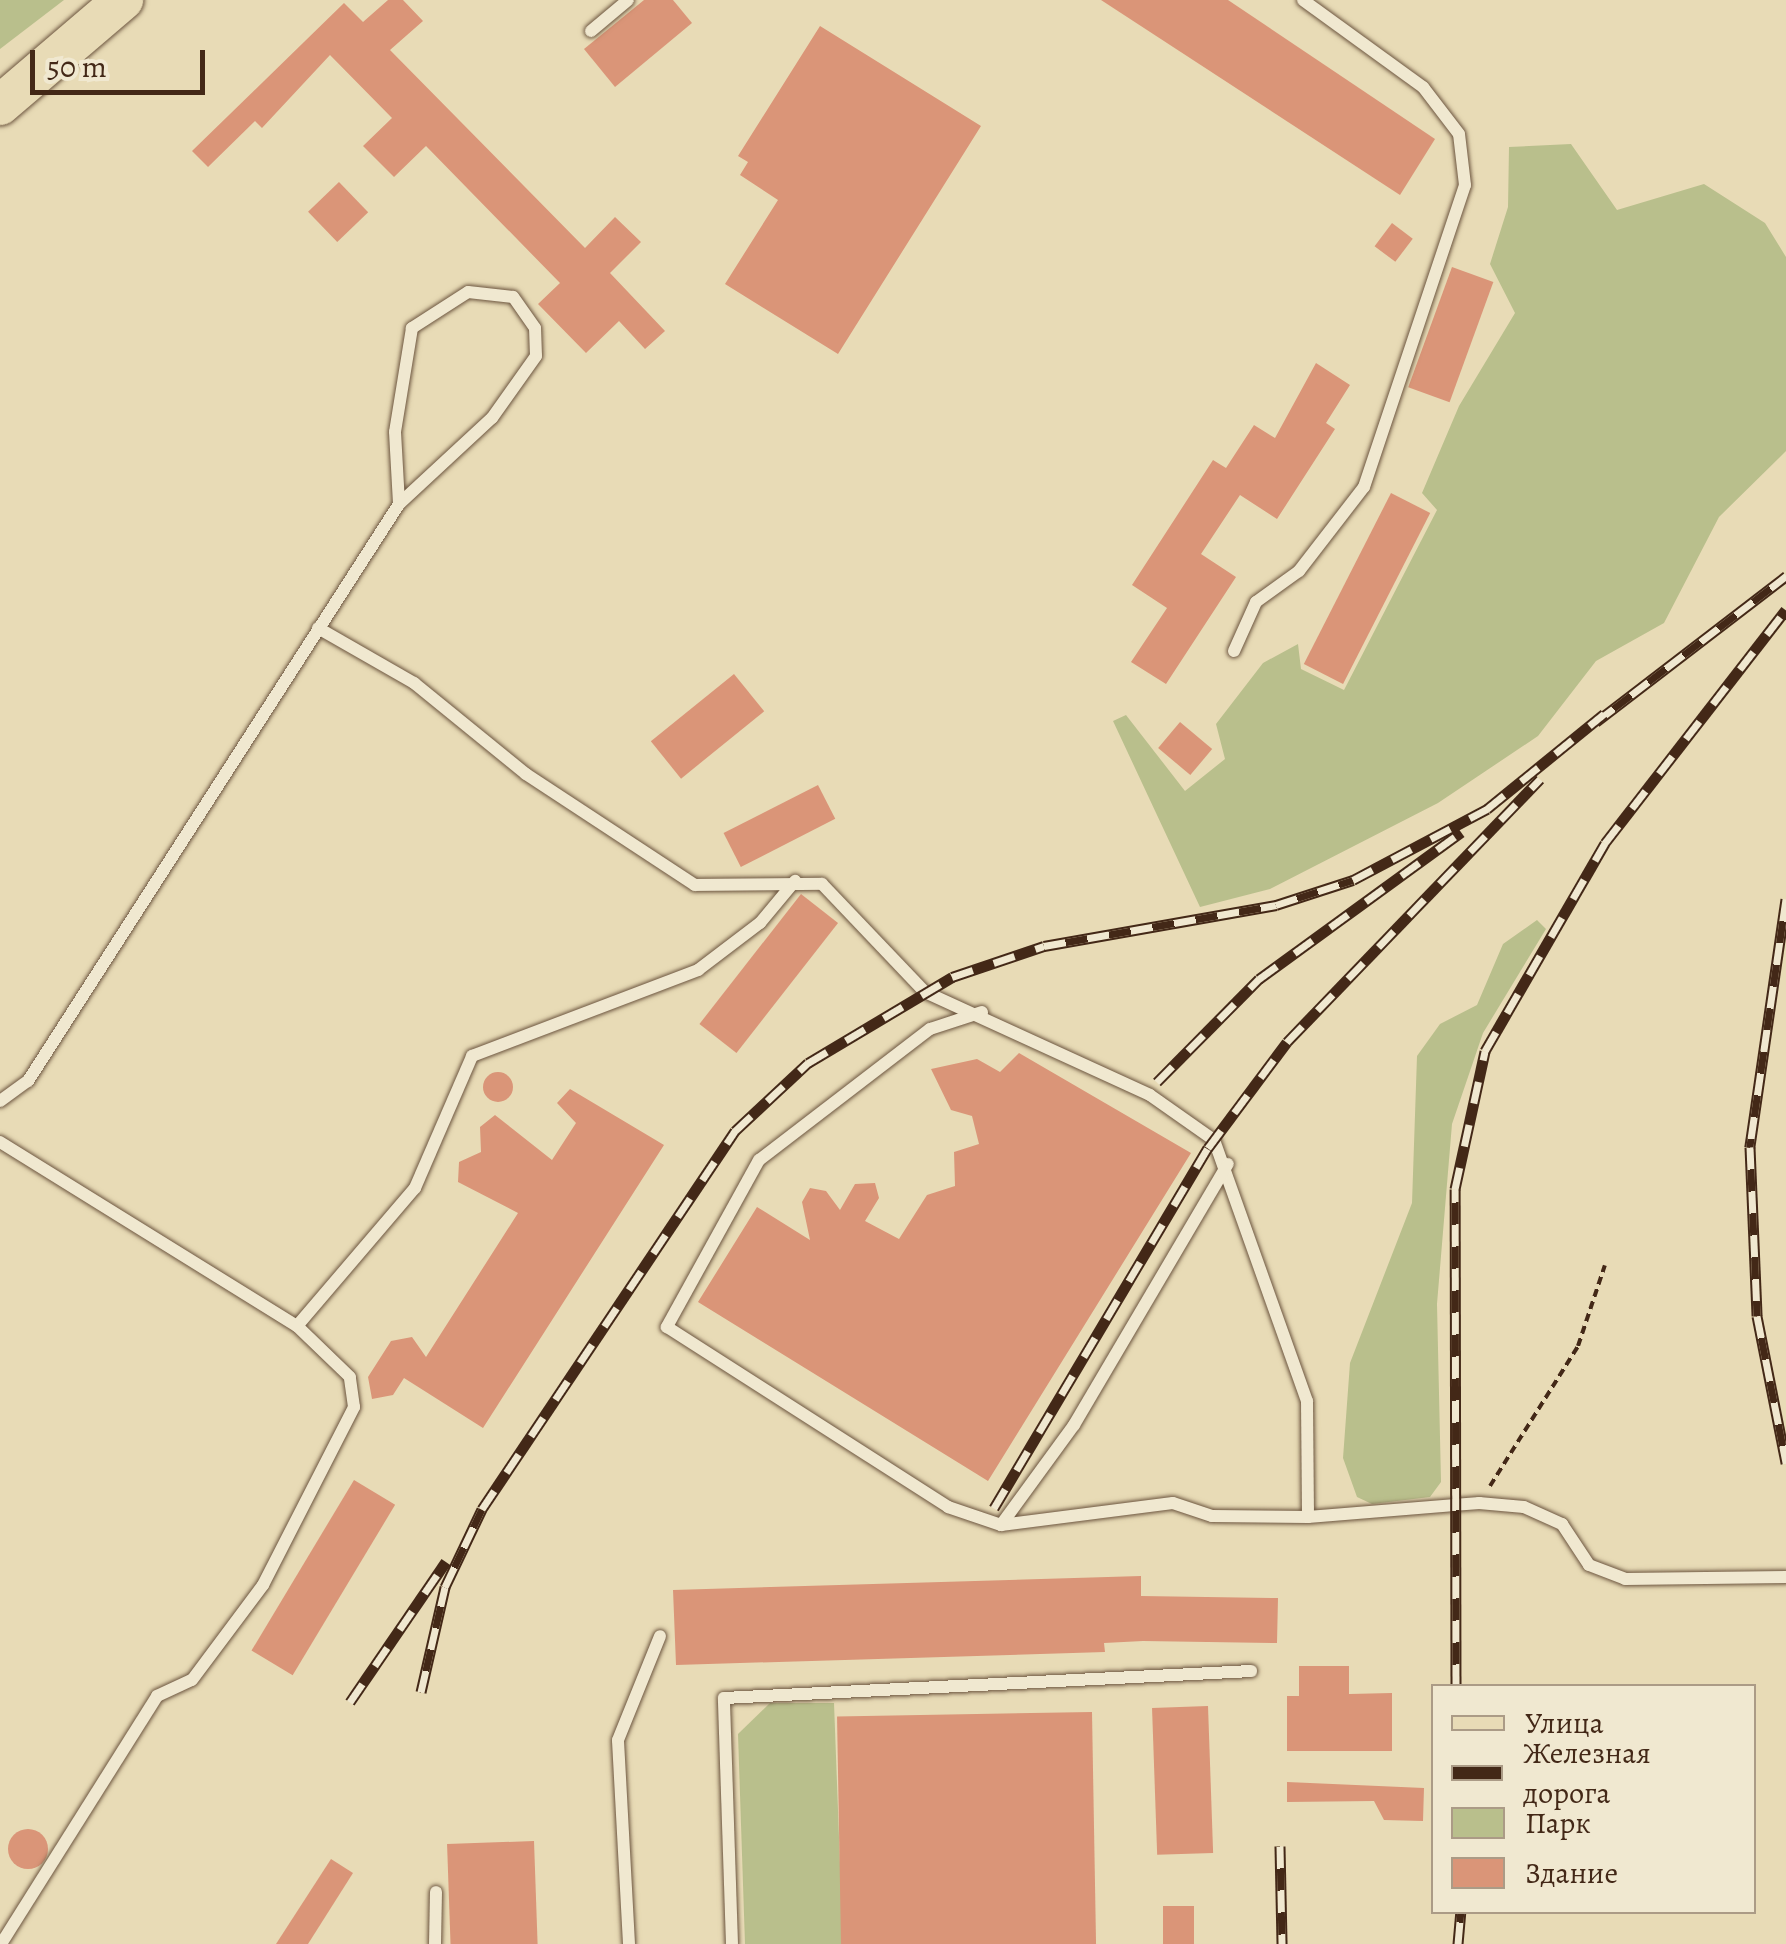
<!DOCTYPE html>
<meta charset="utf-8">
<style>
body{margin:0}
#map{position:relative;width:1786px;height:1944px;overflow:hidden;background:#e8dbb6;font-family:Alegreya,serif}
div>[style]{position:absolute}
.green>*{inset:0;background:#b9bf8c}
.building>*{inset:0;background:#da9578;transform-origin:0 0}
.round{border-radius:50%}
.path>*{height:4px;margin-top:-2px;transform-origin:0;background:repeating-linear-gradient(90deg,#432817 0 8px,transparent 0 13px)}
.roads{filter:drop-shadow(0 0 2px #6c553f) drop-shadow(0 0 2px #6c553f)}
.lane>*{height:12px;margin:-6px;padding:0 6px;transform-origin:6px;border-radius:6px;background:#f0e8d0}
.primary>*{height:40px;margin:-20px;padding:0 20px;transform-origin:20px;border-radius:20px;background:#e8dbb6}
.rail>*{height:11px;margin-top:-5.5px;transform-origin:0;background:repeating-linear-gradient(90deg,#f0e8d0 0 22px,#432817 0 44px);box-sizing:border-box;border-block:2px solid #432817}
span{translate:-50% -50%;white-space:nowrap;text-align:center;line-height:1.15;-webkit-text-stroke:9px #f0e8d0;paint-order:stroke}
.legend{position:absolute;left:1431px;top:1684px;width:325px;height:230px;box-sizing:border-box;background:#f0e8d0;border:2px solid #ab9b86;margin:0;padding:12px 18px;list-style:none;font-size:30px;color:#432817}
.legend li{display:flex;align-items:center;gap:20px;height:50px}
.legend b{width:50px;border:2px solid #ab9b86}
.scale{position:absolute;left:30px;top:50px;width:175px;height:45px;box-sizing:border-box;border:5px solid #432817;border-top:0;padding-left:12px;font-size:30px;line-height:35px;white-space:nowrap;color:#432817;-webkit-text-stroke:8px #f0e8d0;paint-order:stroke}
</style>
<div id="map">
<div class="green">
<i style="clip-path:polygon(0 0,64px 0,0 49px)"></i>
<i style="clip-path:polygon(1571px 144px,1617px 210px,1704px 184px,1765px 223px,1786px 257px,1786px 451px,1719px 517px,1664px 623px,1596px 661px,1538px 736px,1438px 803px,1270px 889px,1200px 907px,1113px 721px,1126px 715px,1185px 791px,1225px 759px,1216px 724px,1263px 663px,1298px 644px,1301px 669px,1344px 690px,1437px 510px,1422px 493px,1459px 406px,1515px 313px,1490px 264px,1508px 207px,1509px 147px)"></i>
<i style="clip-path:polygon(1537px 920px,1546px 929px,1483px 1033px,1452px 1124px,1437px 1304px,1441px 1482px,1430px 1497px,1372px 1504px,1357px 1497px,1343px 1458px,1350px 1363px,1412px 1203px,1417px 1056px,1440px 1024px,1477px 1005px,1503px 944px)"></i>
<i style="clip-path:polygon(770px 1703px,834px 1703px,843px 1944px,745px 1944px,738px 1734px)"></i>
</div>
<div class="building">
<i style="clip-path:polygon(388px 0,403px 0,423px 21px,390px 50px,585px 248px,615px 217px,641px 242px,610px 273px,665px 331px,645px 349px,619px 321px,586px 353px,538px 304px,560px 283px,426px 146px,394px 177px,363px 146px,392px 118px,330px 55px,262px 128px,255px 121px,208px 167px,192px 151px,344px 3px,363px 22px)"></i>
<i style="clip-path:polygon(644px 0,673px 0,692px 23px,615px 87px,584px 49px)"></i>
<i style="clip-path:polygon(1101px 0,1228px 0,1435px 139px,1400px 195px)"></i>
<i style="clip-path:polygon(820px 26px,981px 126px,838px 354px,725px 284px,778px 200px,740px 175px,748px 162px,738px 156px)"></i>
<i style="left:339px;top:182px;width:42px;height:43px;rotate:46deg"></i>
<i style="left:1392px;top:223px;width:26px;height:29px;rotate:37deg"></i>
<i style="left:1452px;top:267px;width:44px;height:128px;rotate:20deg"></i>
<i style="clip-path:polygon(1316px 363px,1350px 385px,1326px 423px,1335px 429px,1277px 519px,1240px 495px,1201px 554px,1236px 577px,1166px 684px,1131px 662px,1167px 608px,1132px 585px,1213px 460px,1226px 468px,1254px 425px,1275px 438px)"></i>
<i style="left:1391px;top:493px;width:44px;height:192px;rotate:27deg"></i>
<i style="left:734px;top:674px;width:48px;height:107px;rotate:51deg"></i>
<i style="left:1180px;top:722px;width:42px;height:34px;rotate:40deg"></i>
<i style="left:818px;top:785px;width:38px;height:106px;rotate:63deg"></i>
<i style="left:801px;top:894px;width:47px;height:165px;rotate:38deg"></i>
<i style="clip-path:polygon(1019px 1053px,1191px 1153px,988px 1481px,698px 1302px,757px 1207px,810px 1240px,802px 1202px,810px 1188px,826px 1191px,840px 1210px,855px 1184px,875px 1183px,879px 1198px,865px 1221px,899px 1239px,927px 1195px,955px 1186px,954px 1152px,979px 1144px,972px 1116px,951px 1110px,931px 1069px,977px 1059px,1000px 1072px)"></i>
<i class="round" style="left:483px;top:1072px;width:30px;height:30px"></i>
<i style="clip-path:polygon(570px 1089px,664px 1145px,483px 1428px,404px 1378px,393px 1395px,372px 1399px,368px 1377px,391px 1341px,412px 1337px,426px 1357px,518px 1213px,458px 1182px,459px 1162px,481px 1152px,480px 1127px,495px 1115px,552px 1160px,576px 1123px,557px 1103px)"></i>
<i style="left:354px;top:1480px;width:48px;height:199px;rotate:31deg"></i>
<i style="clip-path:polygon(1141px 1576px,1141px 1596px,1278px 1598px,1277px 1643px,1143px 1641px,1104px 1643px,1105px 1652px,676px 1665px,673px 1590px)"></i>
<i style="clip-path:polygon(1299px 1666px,1349px 1666px,1349px 1694px,1392px 1693px,1392px 1751px,1287px 1751px,1287px 1696px,1299px 1696px)"></i>
<i style="left:1208px;top:1706px;width:147px;height:56px;rotate:88deg"></i>
<i style="left:1092px;top:1712px;width:232px;height:255px;rotate:89deg"></i>
<i style="clip-path:polygon(1287px 1782px,1424px 1788px,1423px 1821px,1384px 1820px,1374px 1801px,1287px 1802px)"></i>
<i class="round" style="left:8px;top:1829px;width:40px;height:40px"></i>
<i style="left:534px;top:1841px;width:103px;height:87px;rotate:88deg"></i>
<i style="clip-path:polygon(331px 1859px,353px 1873px,308px 1944px,276px 1944px)"></i>
<i style="left:1163px;top:1906px;width:31px;height:38px"></i>
</div>
<div class="path">
<i style="left:1490px;top:1486px;width:165px;rotate:-57.8deg"></i>
<i style="left:1578px;top:1346px;width:85px;rotate:-71.6deg"></i>
</div>
<div class="roads">
<div class="lane">
<i style="left:591px;top:31px;width:48px;rotate:-40deg"></i>
<i style="left:318px;top:628px;width:111px;rotate:29.8deg"></i>
<i style="left:414px;top:683px;width:144px;rotate:39.1deg"></i>
<i style="left:526px;top:774px;width:202px;rotate:33.3deg"></i>
<i style="left:695px;top:885px;width:127px;rotate:-0.5deg"></i>
<i style="left:822px;top:884px;width:149px;rotate:46.4deg"></i>
<i style="left:925px;top:992px;width:247px;rotate:24.6deg"></i>
<i style="left:1150px;top:1095px;width:78px;rotate:35.1deg"></i>
<i style="left:1214px;top:1140px;width:277px;rotate:70.4deg"></i>
<i style="left:1307px;top:1401px;width:116px;rotate:89.5deg"></i>
<i style="left:1234px;top:651px;width:54px;rotate:-65.8deg"></i>
<i style="left:1256px;top:602px;width:53px;rotate:-35.8deg"></i>
<i style="left:1299px;top:571px;width:106px;rotate:-52.3deg"></i>
<i style="left:1364px;top:487px;width:318px;rotate:-71.5deg"></i>
<i style="left:1465px;top:185px;width:51px;rotate:-96.7deg"></i>
<i style="left:1459px;top:134px;width:59px;rotate:-127.5deg"></i>
<i style="left:1423px;top:87px;width:148px;rotate:-144.1deg"></i>
<i style="left:982px;top:1012px;width:55px;rotate:161.9deg"></i>
<i style="left:930px;top:1029px;width:215px;rotate:142.5deg"></i>
<i style="left:759px;top:1160px;width:191px;rotate:118.9deg"></i>
<i style="left:667px;top:1327px;width:334px;rotate:32.6deg"></i>
<i style="left:948px;top:1507px;width:56px;rotate:18.8deg"></i>
<i style="left:1001px;top:1525px;width:173px;rotate:-7.3deg"></i>
<i style="left:1173px;top:1503px;width:41px;rotate:18.4deg"></i>
<i style="left:1212px;top:1516px;width:96px;rotate:0.6deg"></i>
<i style="left:1308px;top:1517px;width:172px;rotate:-4.7deg"></i>
<i style="left:1479px;top:1503px;width:45px;rotate:5.1deg"></i>
<i style="left:1524px;top:1507px;width:42px;rotate:24.1deg"></i>
<i style="left:1562px;top:1524px;width:49px;rotate:56.6deg"></i>
<i style="left:1589px;top:1565px;width:39px;rotate:21deg"></i>
<i style="left:1625px;top:1579px;width:161px;rotate:-0.7deg"></i>
<i style="left:0;top:1101px;width:34px;rotate:-36deg"></i>
<i style="left:28px;top:1081px;width:686px;rotate:-57.26deg"></i>
<i style="left:399px;top:504px;width:127px;rotate:-42.8deg"></i>
<i style="left:492px;top:418px;width:76px;rotate:-54.6deg"></i>
<i style="left:536px;top:356px;width:28px;rotate:-92deg"></i>
<i style="left:535px;top:328px;width:38px;rotate:-125deg"></i>
<i style="left:513px;top:297px;width:45px;rotate:-173.7deg"></i>
<i style="left:468px;top:292px;width:67px;rotate:147.3deg"></i>
<i style="left:412px;top:328px;width:105px;rotate:99.3deg"></i>
<i style="left:395px;top:432px;width:72px;rotate:86.8deg"></i>
<i style="left:0;top:1142px;width:349px;rotate:31.8deg"></i>
<i style="left:297px;top:1326px;width:182px;rotate:-49.5deg"></i>
<i style="left:415px;top:1188px;width:144px;rotate:-66.6deg"></i>
<i style="left:472px;top:1056px;width:242px;rotate:-20.8deg"></i>
<i style="left:698px;top:970px;width:78px;rotate:-37.2deg"></i>
<i style="left:760px;top:923px;width:55px;rotate:-50.2deg"></i>
<i style="left:1001px;top:1525px;width:124px;rotate:-53.9deg"></i>
<i style="left:1074px;top:1425px;width:303px;rotate:-59.5deg"></i>
<i style="left:1px;top:1944px;width:293px;rotate:-57.8deg"></i>
<i style="left:157px;top:1696px;width:38px;rotate:-25deg"></i>
<i style="left:192px;top:1680px;width:119px;rotate:-53.2deg"></i>
<i style="left:263px;top:1585px;width:200px;rotate:-62.9deg"></i>
<i style="left:354px;top:1407px;width:30px;rotate:-98deg"></i>
<i style="left:350px;top:1377px;width:74px;rotate:-136.1deg"></i>
<i style="left:435px;top:1944px;width:52px;rotate:-88.9deg"></i>
<i style="left:629px;top:1944px;width:204px;rotate:-93.1deg"></i>
<i style="left:618px;top:1740px;width:112px;rotate:-68deg"></i>
<i style="left:732px;top:1944px;width:246px;rotate:-91.9deg"></i>
<i style="left:724px;top:1698px;width:528px;rotate:-2.93deg"></i>
</div>
<div class="primary">
<i style="left:0;top:105px;width:162px;rotate:-40.5deg"></i>
</div>
</div>
<div class="rail">
<i style="left:1596px;top:722px;width:240px;rotate:-37.5deg"></i>
<i style="left:1786px;top:899px;width:251px;rotate:98.3deg"></i>
<i style="left:1750px;top:1147px;width:169px;rotate:87.6deg"></i>
<i style="left:1757px;top:1316px;width:150px;rotate:78.8deg"></i>
<i style="left:1157px;top:1082px;width:145px;rotate:-45.3deg"></i>
<i style="left:1259px;top:979px;width:250px;rotate:-36deg"></i>
<i style="left:994px;top:1508px;width:419px;rotate:-59.3deg"></i>
<i style="left:1208px;top:1148px;width:132px;rotate:-53.3deg"></i>
<i style="left:1287px;top:1042px;width:365px;rotate:-46.1deg"></i>
<i style="left:1456px;top:1686px;width:497px;rotate:-90.1deg"></i>
<i style="left:1455px;top:1189px;width:141px;rotate:-77.7deg"></i>
<i style="left:1485px;top:1051px;width:240px;rotate:-60deg"></i>
<i style="left:1605px;top:843px;width:295px;rotate:-52.2deg"></i>
<i style="left:421px;top:1692px;width:108px;rotate:-77.1deg"></i>
<i style="left:445px;top:1587px;width:86px;rotate:-64.6deg"></i>
<i style="left:482px;top:1509px;width:455px;rotate:-56.2deg"></i>
<i style="left:735px;top:1131px;width:100px;rotate:-43deg"></i>
<i style="left:808px;top:1063px;width:168px;rotate:-30.8deg"></i>
<i style="left:952px;top:977px;width:97px;rotate:-18.6deg"></i>
<i style="left:1044px;top:946px;width:236px;rotate:-10deg"></i>
<i style="left:1276px;top:905px;width:81px;rotate:-18deg"></i>
<i style="left:1353px;top:880px;width:152px;rotate:-27.9deg"></i>
<i style="left:1487px;top:809px;width:151px;rotate:-39.1deg"></i>
<i style="left:350px;top:1702px;width:170px;rotate:-55.6deg"></i>
<i style="left:1280px;top:1846px;width:98px;rotate:88.8deg"></i>
<i style="left:1458px;top:1944px;width:32px;rotate:-85deg"></i>
</div>
<ul class="legend">
<li><b style="height:12px;background:#e8dbb6"></b>Улица</li>
<li><b style="height:12px;background:#432817"></b>Железная дорога</li>
<li><b style="height:28px;background:#b9bf8c"></b>Парк</li>
<li><b style="height:28px;background:#da9578"></b>Здание</li>
</ul>
<div class="scale">50 m</div>
</div>
